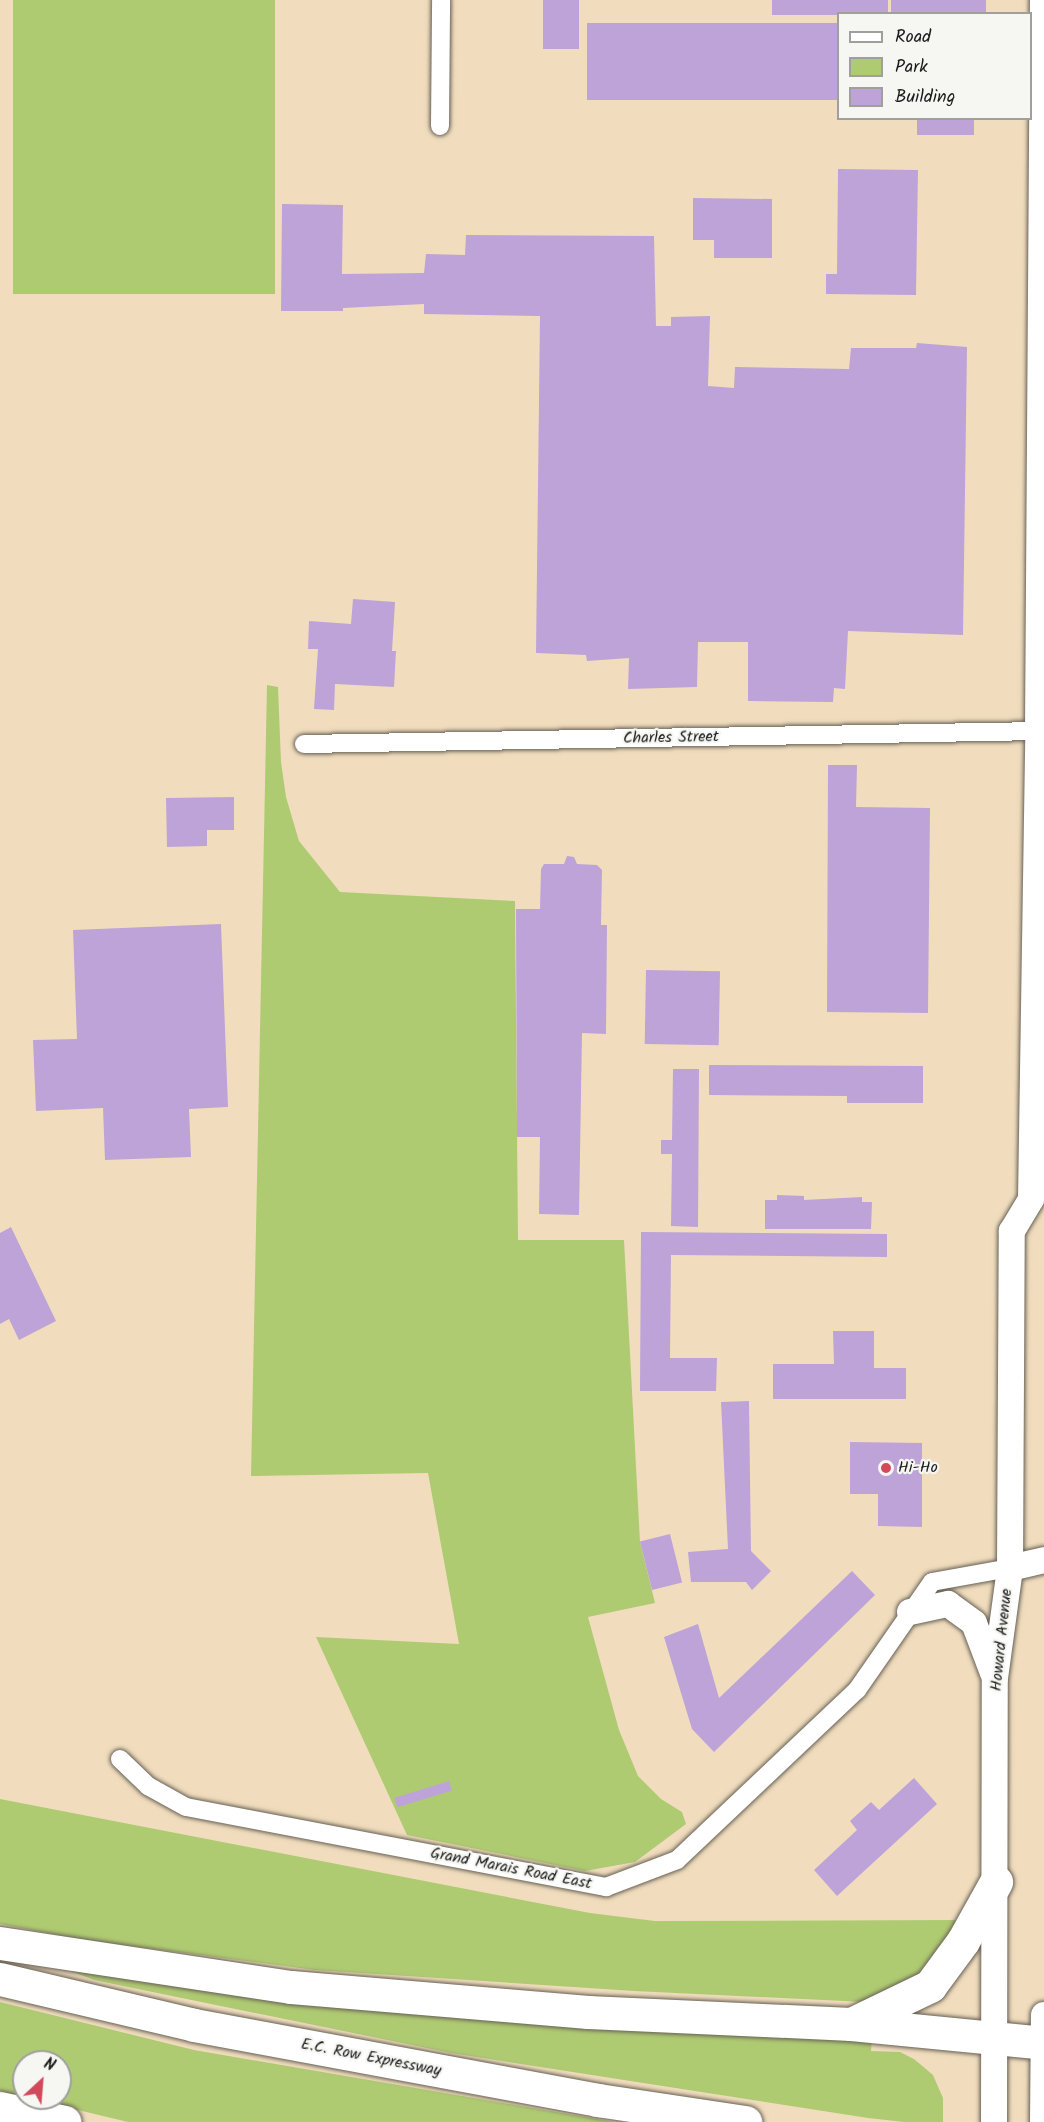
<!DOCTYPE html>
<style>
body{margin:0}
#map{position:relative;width:1044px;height:2122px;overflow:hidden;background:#f1ddbe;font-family:Kalam,sans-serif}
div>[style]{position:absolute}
.green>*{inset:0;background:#afcb72;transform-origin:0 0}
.building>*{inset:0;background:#bda3d7;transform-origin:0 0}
.roads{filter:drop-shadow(0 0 2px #676055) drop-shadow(0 0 2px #676055)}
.street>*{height:18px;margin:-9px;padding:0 9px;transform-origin:9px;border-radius:9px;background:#fff}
.secondary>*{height:26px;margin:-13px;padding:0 13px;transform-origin:13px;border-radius:13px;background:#fff}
.highway>*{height:33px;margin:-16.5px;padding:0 16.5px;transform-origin:16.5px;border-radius:16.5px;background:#fff}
.dots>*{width:16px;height:16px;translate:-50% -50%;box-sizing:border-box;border:3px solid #f6f6f2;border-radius:50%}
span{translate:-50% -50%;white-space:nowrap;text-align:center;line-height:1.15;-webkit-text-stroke:4.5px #f6f6f2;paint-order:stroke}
.street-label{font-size:16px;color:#1c1c1c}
.poi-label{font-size:16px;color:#1c1c1c}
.left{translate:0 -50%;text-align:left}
.legend{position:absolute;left:837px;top:12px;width:195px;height:108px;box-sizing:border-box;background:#f6f6f2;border:2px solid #9f9f9c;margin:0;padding:8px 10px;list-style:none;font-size:18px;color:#1c1c1c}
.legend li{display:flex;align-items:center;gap:12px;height:30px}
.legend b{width:30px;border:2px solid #9f9f9c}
.north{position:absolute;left:12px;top:2050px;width:60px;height:60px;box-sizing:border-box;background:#f6f6f2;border:2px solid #9f9f9c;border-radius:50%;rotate:26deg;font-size:16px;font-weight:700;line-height:24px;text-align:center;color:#1c1c1c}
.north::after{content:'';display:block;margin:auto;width:21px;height:27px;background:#d1495b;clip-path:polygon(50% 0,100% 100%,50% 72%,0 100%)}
</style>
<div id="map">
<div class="green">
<i style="left:13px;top:0;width:262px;height:294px"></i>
<i style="clip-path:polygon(267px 685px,278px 687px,281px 762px,286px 797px,299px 841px,340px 892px,515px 901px,518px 1240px,624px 1240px,640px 1542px,655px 1603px,588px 1617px,619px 1730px,638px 1776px,661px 1799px,682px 1812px,686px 1824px,635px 1862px,585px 1871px,407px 1835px,316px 1637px,459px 1644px,428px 1473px,251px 1476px)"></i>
<i style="clip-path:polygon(0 1799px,590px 1913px,655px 1921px,959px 1920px,911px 1984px,865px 2002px,634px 1991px,315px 1970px,85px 1940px,0 1924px)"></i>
<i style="clip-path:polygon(58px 1966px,872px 2038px,871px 2051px,900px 2052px,914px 2059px,933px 2075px,943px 2098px,943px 2122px,904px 2122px,868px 2118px,451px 2053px,94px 1980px)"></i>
<i style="clip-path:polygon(0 2002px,194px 2050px,614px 2122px,128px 2122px,28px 2098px,60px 2098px,60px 2062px,24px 2062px,24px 2097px,0 2091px)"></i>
</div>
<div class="building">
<i style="left:543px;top:0;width:36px;height:49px"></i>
<i style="left:772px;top:0;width:116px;height:15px"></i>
<i style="left:891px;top:0;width:95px;height:14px"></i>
<i style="left:587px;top:23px;width:251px;height:77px"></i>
<i style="left:917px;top:118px;width:57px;height:17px"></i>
<i style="clip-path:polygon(838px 169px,918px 170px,916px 295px,826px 294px,826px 274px,837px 274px)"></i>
<i style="clip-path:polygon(693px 198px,772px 199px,772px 258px,714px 258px,714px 240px,693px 240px)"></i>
<i style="clip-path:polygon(282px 204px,343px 205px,342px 274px,424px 273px,426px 254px,465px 255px,466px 235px,654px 236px,656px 326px,671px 326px,671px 317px,710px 316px,708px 386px,734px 388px,735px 367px,849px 369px,851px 348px,916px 348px,917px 343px,967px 347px,963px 635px,848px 631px,845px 689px,834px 688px,833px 702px,748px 701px,748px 642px,698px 642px,697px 687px,628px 689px,629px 658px,587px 661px,586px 655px,536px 653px,540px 316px,424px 314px,424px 304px,343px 308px,343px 311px,281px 311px)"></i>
<i style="clip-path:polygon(353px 599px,395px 602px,392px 651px,396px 651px,394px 687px,335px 684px,334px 710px,314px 709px,318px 649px,308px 649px,309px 621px,351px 624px)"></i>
<i style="clip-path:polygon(828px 765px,857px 765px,856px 807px,930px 808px,928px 1013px,827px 1012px)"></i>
<i style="clip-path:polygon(234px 797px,234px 830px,207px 830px,207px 846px,167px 847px,166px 798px)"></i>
<i style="clip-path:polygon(567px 856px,574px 857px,577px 864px,597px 865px,602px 870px,601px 925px,607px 925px,606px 1034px,582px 1033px,579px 1215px,539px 1214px,540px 1137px,517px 1137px,516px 909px,540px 909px,541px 869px,544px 864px,564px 864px)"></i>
<i style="clip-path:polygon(221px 924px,228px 1107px,189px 1109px,191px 1157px,105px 1160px,103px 1108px,36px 1111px,33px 1040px,77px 1039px,73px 930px)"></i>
<i style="left:646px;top:970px;width:74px;height:74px;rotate:1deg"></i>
<i style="clip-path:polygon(709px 1065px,923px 1066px,923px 1103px,847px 1103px,847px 1096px,709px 1095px)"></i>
<i style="clip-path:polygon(673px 1069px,699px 1069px,698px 1227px,671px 1226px,672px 1154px,661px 1154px,661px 1140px,672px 1140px)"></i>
<i style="clip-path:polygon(777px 1195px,804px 1196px,804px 1200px,862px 1197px,862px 1202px,872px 1202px,871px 1229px,765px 1229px,765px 1200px,777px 1200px)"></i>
<i style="clip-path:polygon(11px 1227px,56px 1321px,19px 1340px,9px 1319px,0 1324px,0 1233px)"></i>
<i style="clip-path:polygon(641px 1232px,887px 1234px,887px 1257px,671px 1255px,670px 1358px,717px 1358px,716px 1391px,640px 1391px)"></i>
<i style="clip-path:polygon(833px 1331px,874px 1331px,874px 1368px,906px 1368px,906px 1399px,773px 1399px,773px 1364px,834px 1364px)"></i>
<i style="clip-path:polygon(749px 1401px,751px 1551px,771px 1571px,752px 1590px,746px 1582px,691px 1582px,688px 1552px,728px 1549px,721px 1402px)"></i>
<i style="clip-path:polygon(850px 1442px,922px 1443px,922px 1527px,878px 1526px,878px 1494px,850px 1494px)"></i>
<i style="left:670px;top:1534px;width:50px;height:31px;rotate:76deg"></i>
<i style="clip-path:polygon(852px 1571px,875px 1595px,714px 1752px,692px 1729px,664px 1637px,698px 1624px,719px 1698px)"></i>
<i style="clip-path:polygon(914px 1778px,937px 1804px,837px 1896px,814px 1870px,857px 1830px,850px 1821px,871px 1802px,879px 1810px)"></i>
<i style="left:449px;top:1781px;width:10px;height:57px;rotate:73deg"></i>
</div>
<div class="roads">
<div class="street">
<i style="left:440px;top:126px;width:126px;rotate:-89.5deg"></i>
<i style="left:304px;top:744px;width:734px;rotate:-1.01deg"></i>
<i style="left:120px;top:1759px;width:39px;rotate:44deg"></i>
<i style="left:148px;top:1786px;width:43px;rotate:28.9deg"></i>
<i style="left:186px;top:1807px;width:428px;rotate:10.8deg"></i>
<i style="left:606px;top:1887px;width:76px;rotate:-20.8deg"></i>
<i style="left:677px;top:1860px;width:248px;rotate:-43.4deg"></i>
<i style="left:857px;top:1690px;width:131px;rotate:-55.2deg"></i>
<i style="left:932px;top:1582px;width:79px;rotate:-10.2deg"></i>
</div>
<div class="secondary">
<i style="left:1010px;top:1568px;width:35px;rotate:-13deg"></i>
<i style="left:910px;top:1612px;width:39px;rotate:-12deg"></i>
<i style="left:948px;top:1604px;width:32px;rotate:36deg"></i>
<i style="left:974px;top:1623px;width:53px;rotate:69.2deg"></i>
<i style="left:994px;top:2122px;width:444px;rotate:-89.9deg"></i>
<i style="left:995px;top:1678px;width:111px;rotate:-82.2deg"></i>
<i style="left:1010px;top:1568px;width:337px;rotate:-89.7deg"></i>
<i style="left:1012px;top:1231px;width:37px;rotate:-59deg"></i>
<i style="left:1031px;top:1199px;width:468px;rotate:-89.1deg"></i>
<i style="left:1038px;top:731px;width:731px;rotate:-89.61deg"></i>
<i style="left:1043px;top:2122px;width:107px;rotate:-89.5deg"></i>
</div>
<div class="highway">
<i style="left:0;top:1943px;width:294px;rotate:8.6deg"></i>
<i style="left:291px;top:1987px;width:298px;rotate:4.8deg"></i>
<i style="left:588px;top:2012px;width:263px;rotate:2.6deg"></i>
<i style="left:851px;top:2024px;width:194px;rotate:5.6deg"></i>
<i style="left:0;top:1979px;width:199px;rotate:13.3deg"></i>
<i style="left:194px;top:2025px;width:411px;rotate:10.5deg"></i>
<i style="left:598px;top:2100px;width:149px;rotate:8.5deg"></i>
<i style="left:851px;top:2024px;width:88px;rotate:-25.7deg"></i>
<i style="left:930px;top:1986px;width:56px;rotate:-53.7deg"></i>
<i style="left:963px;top:1941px;width:68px;rotate:-60.8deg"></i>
<i style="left:0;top:2108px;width:66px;rotate:12.2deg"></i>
</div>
</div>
<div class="dots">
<i style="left:886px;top:1468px;background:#d1495b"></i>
</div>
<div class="street-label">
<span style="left:671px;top:738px;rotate:-1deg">Charles Street</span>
<span style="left:1002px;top:1640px;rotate:-84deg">Howard Avenue</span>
<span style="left:511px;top:1869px;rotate:11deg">Grand Marais Road East</span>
<span style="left:371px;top:2058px;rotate:11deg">E.C. Row Expressway</span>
</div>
<div class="poi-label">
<span class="left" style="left:898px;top:1468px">Hi-Ho</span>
</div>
<ul class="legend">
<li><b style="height:8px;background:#fff"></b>Road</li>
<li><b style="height:16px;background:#afcb72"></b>Park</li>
<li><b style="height:16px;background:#bda3d7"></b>Building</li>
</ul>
<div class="north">N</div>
</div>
